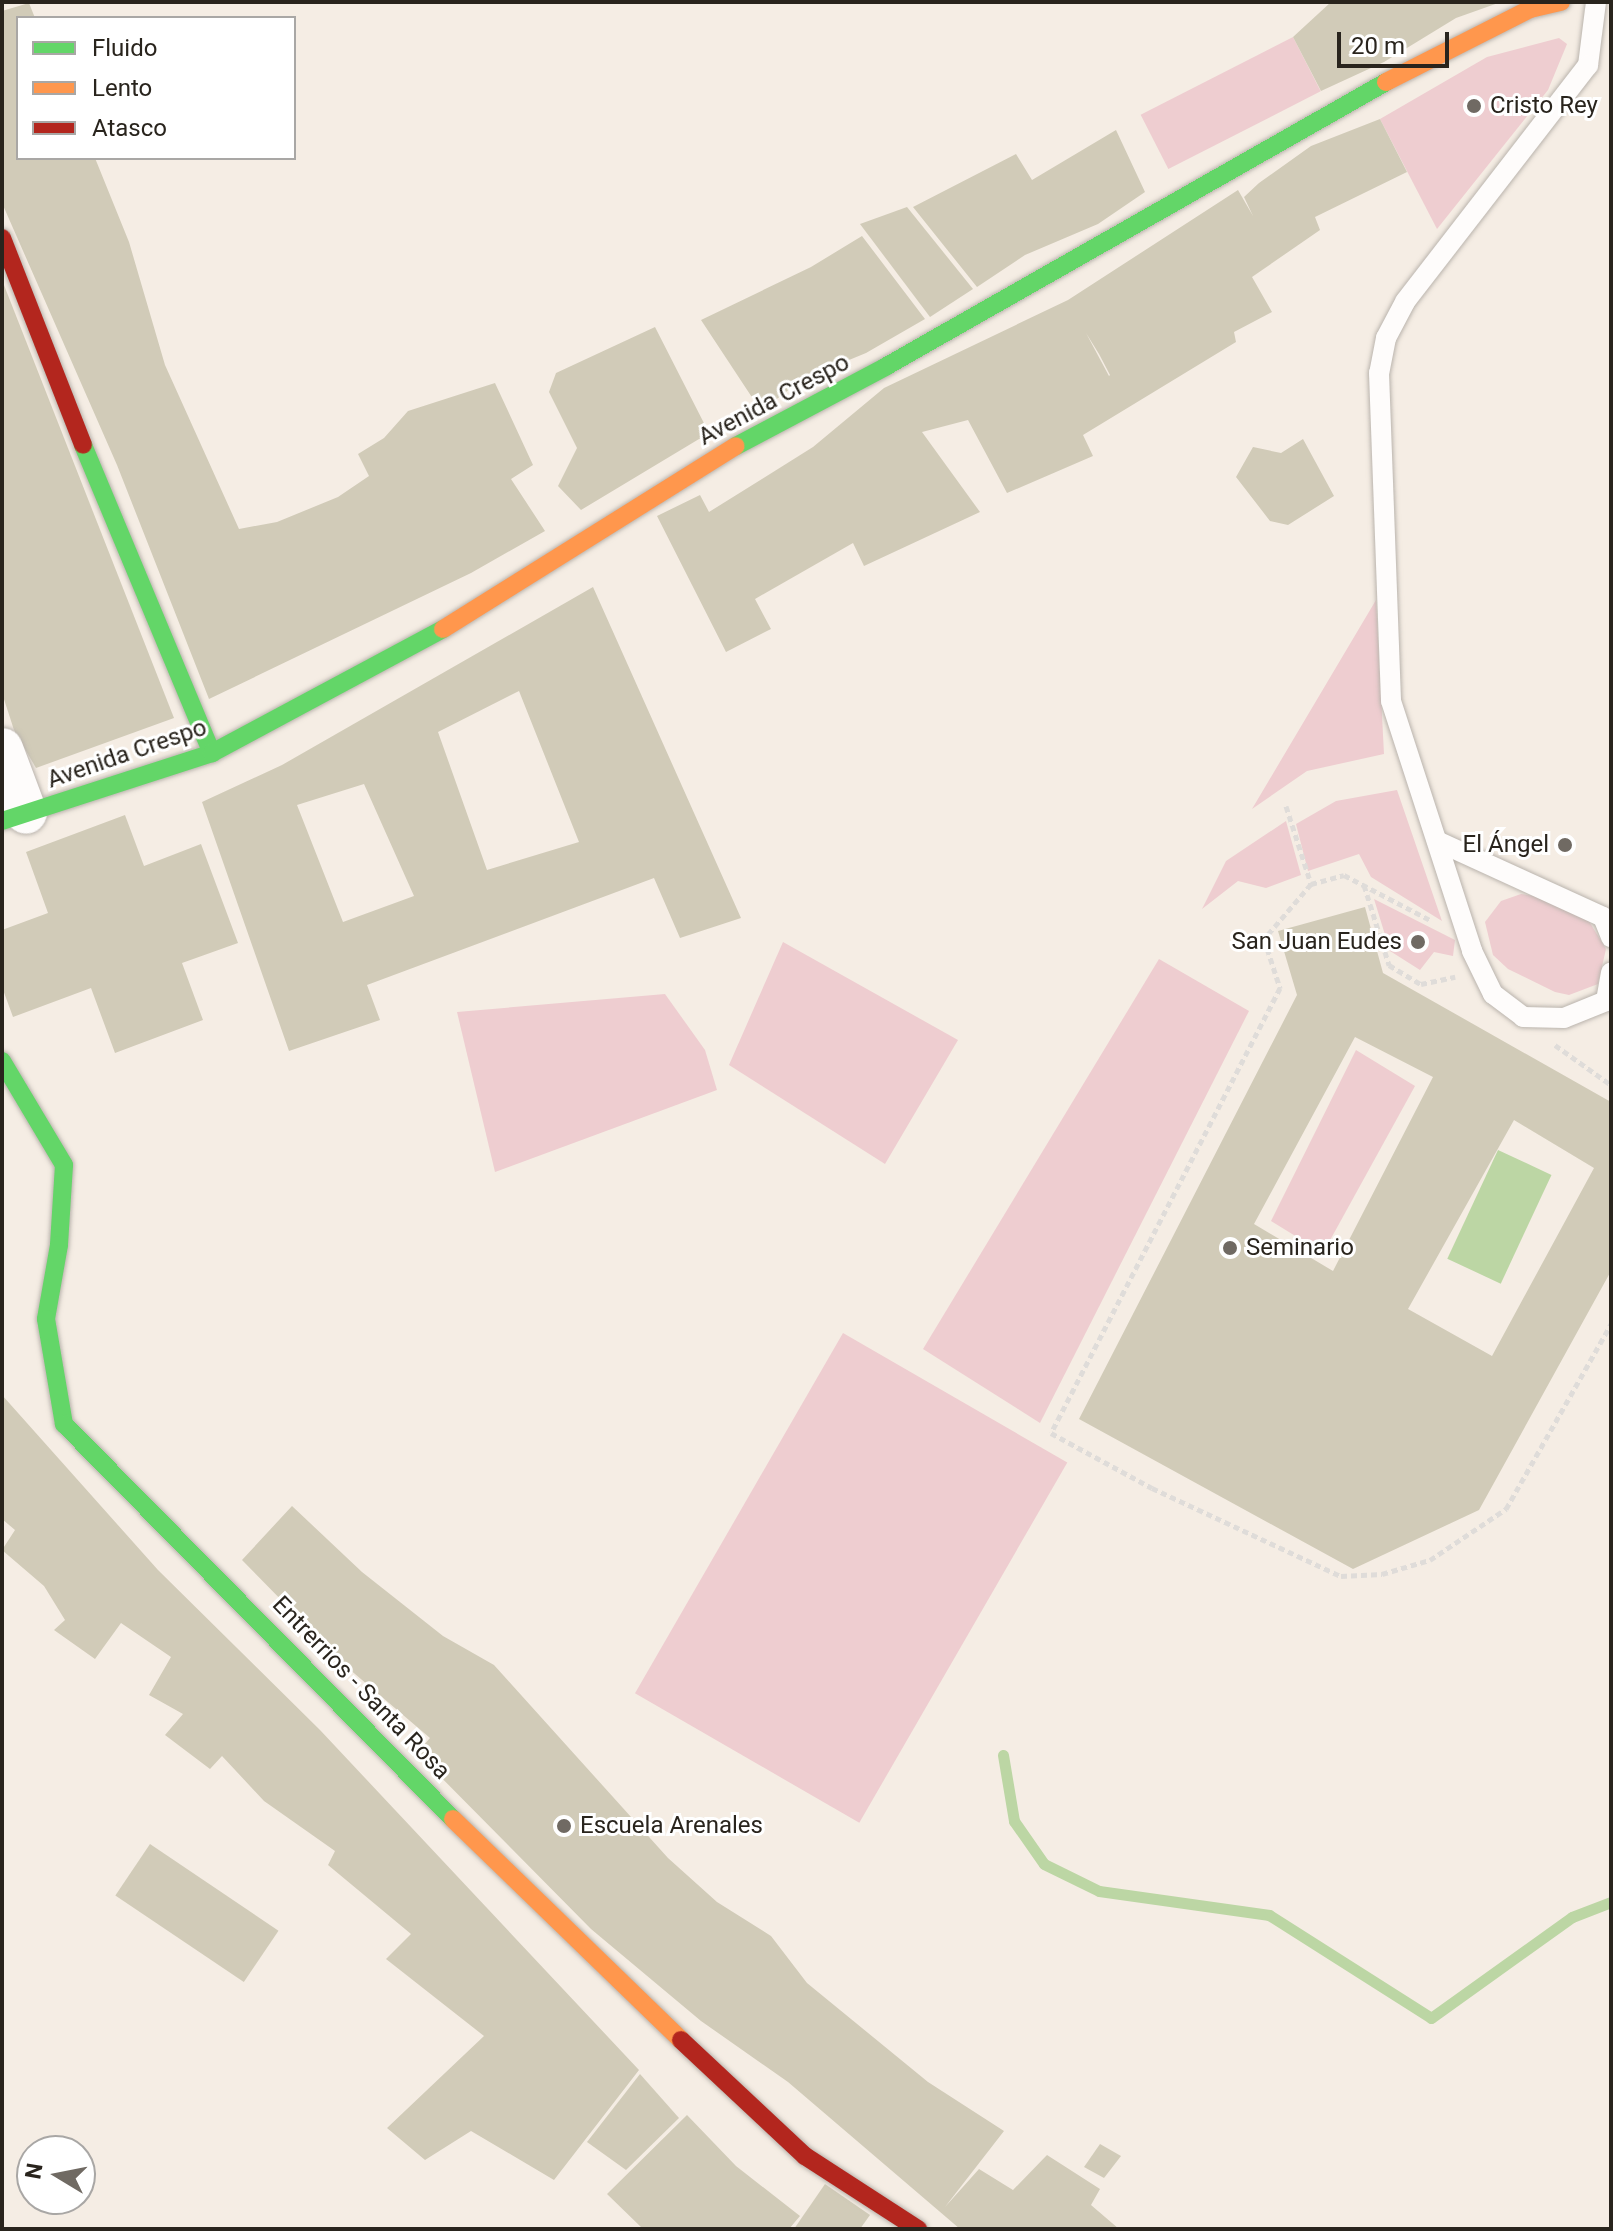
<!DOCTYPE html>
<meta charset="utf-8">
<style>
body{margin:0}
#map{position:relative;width:1613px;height:2231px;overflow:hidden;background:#f5ede4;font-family:Roboto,sans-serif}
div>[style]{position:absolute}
.green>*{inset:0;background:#eecdd0;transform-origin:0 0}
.water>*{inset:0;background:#bcd6a4;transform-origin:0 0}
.stream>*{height:11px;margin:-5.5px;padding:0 5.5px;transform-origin:5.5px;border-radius:5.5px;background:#bcd6a4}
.building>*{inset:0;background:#d1cbb8;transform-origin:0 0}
.path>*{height:5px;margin-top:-2.5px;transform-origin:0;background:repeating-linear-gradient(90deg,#dfdcd9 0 6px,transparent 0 10px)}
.roads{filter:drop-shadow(0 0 2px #bab4ad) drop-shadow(0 0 2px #bab4ad)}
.lane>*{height:20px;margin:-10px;padding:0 10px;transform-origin:10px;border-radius:10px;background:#fefcfb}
.street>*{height:42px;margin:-21px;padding:0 21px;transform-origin:21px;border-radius:21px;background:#fefcfb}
.fast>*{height:18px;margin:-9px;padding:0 9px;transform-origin:9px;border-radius:9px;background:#63d668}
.slow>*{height:18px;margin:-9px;padding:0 9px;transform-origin:9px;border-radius:9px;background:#ff974d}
.jam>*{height:18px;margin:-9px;padding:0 9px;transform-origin:9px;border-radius:9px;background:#b3261e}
.dots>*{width:22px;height:22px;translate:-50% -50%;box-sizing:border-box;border:4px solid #fff;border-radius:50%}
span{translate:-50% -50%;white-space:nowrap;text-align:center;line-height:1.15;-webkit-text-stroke:6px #fff;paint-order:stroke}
.poi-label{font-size:24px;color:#29241d}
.left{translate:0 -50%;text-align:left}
.right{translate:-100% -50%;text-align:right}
.street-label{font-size:24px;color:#29241d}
.frame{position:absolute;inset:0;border:4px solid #29241d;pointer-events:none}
.legend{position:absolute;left:16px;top:16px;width:280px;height:144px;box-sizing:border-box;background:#fff;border:2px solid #a9a7a5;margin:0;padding:10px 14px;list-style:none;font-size:24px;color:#29241d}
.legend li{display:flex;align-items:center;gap:16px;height:40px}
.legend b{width:40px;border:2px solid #a9a7a5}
.north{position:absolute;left:16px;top:2135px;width:80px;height:80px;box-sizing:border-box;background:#fff;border:2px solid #a9a7a5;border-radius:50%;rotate:280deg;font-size:22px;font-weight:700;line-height:32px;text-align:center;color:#29241d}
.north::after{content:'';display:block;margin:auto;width:28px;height:36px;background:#706a63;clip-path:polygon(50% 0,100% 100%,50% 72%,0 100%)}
.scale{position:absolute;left:1337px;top:32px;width:112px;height:36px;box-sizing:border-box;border:4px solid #29241d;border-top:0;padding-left:10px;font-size:24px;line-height:28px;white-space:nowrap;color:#29241d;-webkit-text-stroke:6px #fff;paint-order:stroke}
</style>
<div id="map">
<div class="green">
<i style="left:1293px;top:37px;width:61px;height:171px;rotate:63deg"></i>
<i style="clip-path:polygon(1559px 38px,1567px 44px,1548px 90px,1437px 229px,1380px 119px,1487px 57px)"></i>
<i style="clip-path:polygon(1376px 600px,1384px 754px,1307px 771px,1252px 809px)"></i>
<i style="clip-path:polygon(1397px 790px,1442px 921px,1371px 877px,1359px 854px,1308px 871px,1296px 824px,1336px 801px)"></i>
<i style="clip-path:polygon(1286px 821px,1301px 875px,1266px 888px,1238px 881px,1202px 909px,1226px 861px)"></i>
<i style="clip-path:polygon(1521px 894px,1541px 897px,1587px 918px,1606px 949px,1598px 984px,1569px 995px,1555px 992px,1508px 969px,1493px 955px,1485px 922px,1501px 901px)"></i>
<i style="clip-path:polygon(1374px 899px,1455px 940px,1453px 956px,1434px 952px,1420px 970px,1390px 951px)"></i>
<i style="clip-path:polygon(783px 942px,958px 1040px,885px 1164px,729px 1065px)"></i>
<i style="clip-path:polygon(1159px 959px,1249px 1011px,1040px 1423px,923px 1349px)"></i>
<i style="clip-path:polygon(665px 994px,705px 1050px,717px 1090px,495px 1172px,457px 1012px)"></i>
<i style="clip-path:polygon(1356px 1050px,1415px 1086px,1323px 1253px,1271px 1221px)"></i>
<i style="left:843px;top:1333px;width:259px;height:416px;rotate:30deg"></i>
</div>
<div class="water">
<i style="left:1498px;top:1150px;width:59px;height:120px;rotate:25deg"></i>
</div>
<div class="stream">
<i style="left:1003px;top:1755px;width:67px;rotate:80.5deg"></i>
<i style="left:1014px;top:1821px;width:52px;rotate:55.1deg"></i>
<i style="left:1044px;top:1864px;width:61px;rotate:26.1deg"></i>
<i style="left:1099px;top:1891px;width:172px;rotate:8deg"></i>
<i style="left:1269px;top:1915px;width:192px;rotate:32.4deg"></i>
<i style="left:1431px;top:2018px;width:173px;rotate:-35.6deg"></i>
<i style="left:1572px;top:1917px;width:42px;rotate:-21deg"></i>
</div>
<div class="building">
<i style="clip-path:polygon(1331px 2px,1501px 2px,1456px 18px,1384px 62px,1321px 91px,1293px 37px)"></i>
<i style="clip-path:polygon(29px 3px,35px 18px,18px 18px,18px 158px,95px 158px,129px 242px,165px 365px,239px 529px,277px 522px,338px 497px,369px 476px,358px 454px,384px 438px,408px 411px,495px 383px,533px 465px,511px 479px,545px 531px,471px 573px,209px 699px,117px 465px,2px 203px,2px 11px)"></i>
<i style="clip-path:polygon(evenodd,1380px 119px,1407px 172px,1315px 217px,1320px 230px,1252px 277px,1272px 312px,1234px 332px,1236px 342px,1083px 435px,1093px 456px,1007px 493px,968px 420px,922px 432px,980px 512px,864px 566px,853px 543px,755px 599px,771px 629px,726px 652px,657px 516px,700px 495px,709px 512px,813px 447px,884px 388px,1068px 300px,1238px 190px,1253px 216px,1244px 197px,1259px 183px,1311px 146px,1380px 119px,1086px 333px,1099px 354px,1110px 375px,1109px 376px,1086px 333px)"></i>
<i style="clip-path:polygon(1116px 130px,1145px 192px,1098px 224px,1025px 255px,977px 287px,913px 207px,1016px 154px,1032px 180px)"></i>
<i style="clip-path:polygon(907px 207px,973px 289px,930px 317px,860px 224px)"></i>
<i style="clip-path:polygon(862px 236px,925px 319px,866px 353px,803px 379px,761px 411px,701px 320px,811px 267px)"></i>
<i style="clip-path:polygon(2px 280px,174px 718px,36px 768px,14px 730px,2px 693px)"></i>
<i style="clip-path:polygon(655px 327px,709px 433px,581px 510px,558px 486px,577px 448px,549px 392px,556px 373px)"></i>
<i style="clip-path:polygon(1303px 439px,1334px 496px,1288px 525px,1270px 521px,1236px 477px,1253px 447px,1281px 453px)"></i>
<i style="clip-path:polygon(evenodd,593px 587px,741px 918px,680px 938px,654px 878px,367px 985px,380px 1020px,289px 1051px,202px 802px,282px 765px,593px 587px,519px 691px,579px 842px,487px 870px,438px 732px,519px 691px,593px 587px,364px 784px,414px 896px,343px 922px,297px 805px,364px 784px)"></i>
<i style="clip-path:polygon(125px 815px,144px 866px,201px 844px,238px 943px,182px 963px,203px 1020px,115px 1053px,91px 988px,13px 1017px,2px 987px,2px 930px,48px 913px,26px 852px)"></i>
<i style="clip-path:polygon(evenodd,1365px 907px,1383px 973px,1611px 1102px,1611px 1271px,1479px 1510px,1353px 1569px,1079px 1419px,1297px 995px,1278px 931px,1365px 907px,1355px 1037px,1433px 1077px,1333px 1271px,1254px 1224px,1355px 1037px,1365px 907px,1514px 1120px,1594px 1168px,1492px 1356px,1408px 1309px,1514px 1120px)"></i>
<i style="clip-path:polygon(2px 1395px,158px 1570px,320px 1730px,639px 2070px,554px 2180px,471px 2131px,425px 2160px,387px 2128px,484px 2036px,386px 1959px,411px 1934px,328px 1865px,335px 1851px,264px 1801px,222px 1756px,210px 1769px,165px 1735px,183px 1714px,149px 1695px,171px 1657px,121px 1623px,95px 1659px,54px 1630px,65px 1620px,44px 1586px,2px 1550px,15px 1530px,2px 1519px)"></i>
<i style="clip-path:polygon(292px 1506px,362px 1572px,443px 1636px,494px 1665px,668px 1858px,717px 1902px,771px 1936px,807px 1983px,928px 2082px,1004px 2131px,945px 2207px,979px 2169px,1013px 2190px,1047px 2155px,1100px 2189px,1091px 2205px,1119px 2229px,960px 2229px,788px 2082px,701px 2021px,591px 1929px,417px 1753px,430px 1738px,348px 1668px,242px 1560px)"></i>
<i style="left:150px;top:1844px;width:155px;height:62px;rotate:34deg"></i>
<i style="clip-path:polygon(640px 2074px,679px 2118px,626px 2170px,587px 2142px)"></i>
<i style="clip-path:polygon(687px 2115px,736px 2166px,800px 2216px,789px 2229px,643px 2229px,607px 2194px)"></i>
<i style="clip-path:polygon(1100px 2144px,1121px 2156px,1104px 2178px,1084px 2167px)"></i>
<i style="clip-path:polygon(825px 2184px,870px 2215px,860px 2229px,794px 2229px)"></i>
</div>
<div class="path">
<i style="left:1286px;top:806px;width:82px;rotate:72.2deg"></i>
<i style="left:1311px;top:884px;width:34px;rotate:-15deg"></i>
<i style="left:1344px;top:875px;width:99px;rotate:27.6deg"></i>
<i style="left:1311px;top:884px;width:72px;rotate:130.5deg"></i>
<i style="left:1264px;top:939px;width:52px;rotate:71.9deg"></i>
<i style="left:1280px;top:988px;width:500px;rotate:117.23deg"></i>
<i style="left:1051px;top:1433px;width:115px;rotate:28.6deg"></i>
<i style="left:1152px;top:1488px;width:208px;rotate:25deg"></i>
<i style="left:1341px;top:1576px;width:41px;rotate:-2.8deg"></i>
<i style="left:1382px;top:1574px;width:50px;rotate:-16.3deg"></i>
<i style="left:1430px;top:1560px;width:92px;rotate:-33.9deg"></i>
<i style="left:1506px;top:1509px;width:213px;rotate:-60.4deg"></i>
<i style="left:1364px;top:885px;width:84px;rotate:72.6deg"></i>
<i style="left:1389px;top:965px;width:37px;rotate:31deg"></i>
<i style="left:1421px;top:984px;width:35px;rotate:-12deg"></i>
<i style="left:1555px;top:1045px;width:69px;rotate:35.5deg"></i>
</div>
<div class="roads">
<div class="lane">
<i style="left:1596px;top:2px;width:64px;rotate:97.2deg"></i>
<i style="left:1588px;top:65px;width:299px;rotate:127.7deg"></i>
<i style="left:1405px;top:302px;width:41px;rotate:117.8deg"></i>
<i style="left:1386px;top:338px;width:36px;rotate:101deg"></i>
<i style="left:1379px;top:373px;width:328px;rotate:87.9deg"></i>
<i style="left:1391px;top:701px;width:263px;rotate:72deg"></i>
<i style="left:1472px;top:951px;width:48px;rotate:64deg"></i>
<i style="left:1493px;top:994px;width:38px;rotate:37deg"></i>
<i style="left:1523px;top:1017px;width:41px;rotate:1.4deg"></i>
<i style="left:1564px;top:1018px;width:45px;rotate:-22deg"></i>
<i style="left:1606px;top:1001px;width:29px;rotate:-80deg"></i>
<i style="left:1437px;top:841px;width:183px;rotate:24.6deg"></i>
<i style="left:1603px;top:917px;width:22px;rotate:68deg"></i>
</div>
<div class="street">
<i style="left:2px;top:749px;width:68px;rotate:69.4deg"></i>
</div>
<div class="fast">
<i style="left:83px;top:445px;width:334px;rotate:67.3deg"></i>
<i style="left:736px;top:446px;width:169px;rotate:-27.9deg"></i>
<i style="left:885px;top:367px;width:576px;rotate:-29.63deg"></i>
<i style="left:2px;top:821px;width:221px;rotate:-17.9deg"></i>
<i style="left:212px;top:753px;width:262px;rotate:-28.2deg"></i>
<i style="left:2px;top:1061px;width:121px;rotate:59.2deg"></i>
<i style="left:64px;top:1165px;width:80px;rotate:93.6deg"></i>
<i style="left:59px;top:1245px;width:75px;rotate:100deg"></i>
<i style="left:46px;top:1319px;width:107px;rotate:80.3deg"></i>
<i style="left:64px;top:1424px;width:554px;rotate:45.44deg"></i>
</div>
<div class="slow">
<i style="left:1386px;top:82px;width:161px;rotate:-26.9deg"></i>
<i style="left:1530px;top:9px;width:32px;rotate:-13deg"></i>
<i style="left:443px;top:629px;width:345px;rotate:-32deg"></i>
<i style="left:453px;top:1819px;width:318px;rotate:44.1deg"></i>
</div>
<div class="jam">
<i style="left:2px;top:238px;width:222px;rotate:68.6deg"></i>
<i style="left:681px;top:2040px;width:170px;rotate:43.1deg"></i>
<i style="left:805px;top:2156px;width:135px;rotate:32.9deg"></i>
</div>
</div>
<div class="dots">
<i style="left:1474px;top:106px;background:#706a63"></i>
<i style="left:1565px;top:845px;background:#706a63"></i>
<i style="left:1418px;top:942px;background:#706a63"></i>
<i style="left:1230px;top:1248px;background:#706a63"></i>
<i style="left:564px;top:1826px;background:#706a63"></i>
</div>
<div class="poi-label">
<span class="left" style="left:1490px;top:106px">Cristo Rey</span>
<span class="right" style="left:1549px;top:845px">El Ángel</span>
<span class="right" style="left:1402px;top:942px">San Juan Eudes</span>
<span class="left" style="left:1246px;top:1248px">Seminario</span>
<span class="left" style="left:580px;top:1826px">Escuela Arenales</span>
</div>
<div class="street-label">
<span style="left:774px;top:400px;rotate:-28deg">Avenida Crespo</span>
<span style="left:127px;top:754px;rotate:-19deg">Avenida Crespo</span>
<span style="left:361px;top:1688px;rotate:46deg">Entrerrios - Santa Rosa</span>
</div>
<div class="frame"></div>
<ul class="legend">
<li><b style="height:10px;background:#63d668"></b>Fluido</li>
<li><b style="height:10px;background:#ff974d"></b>Lento</li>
<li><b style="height:10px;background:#b3261e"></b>Atasco</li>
</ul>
<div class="north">N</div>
<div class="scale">20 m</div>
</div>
